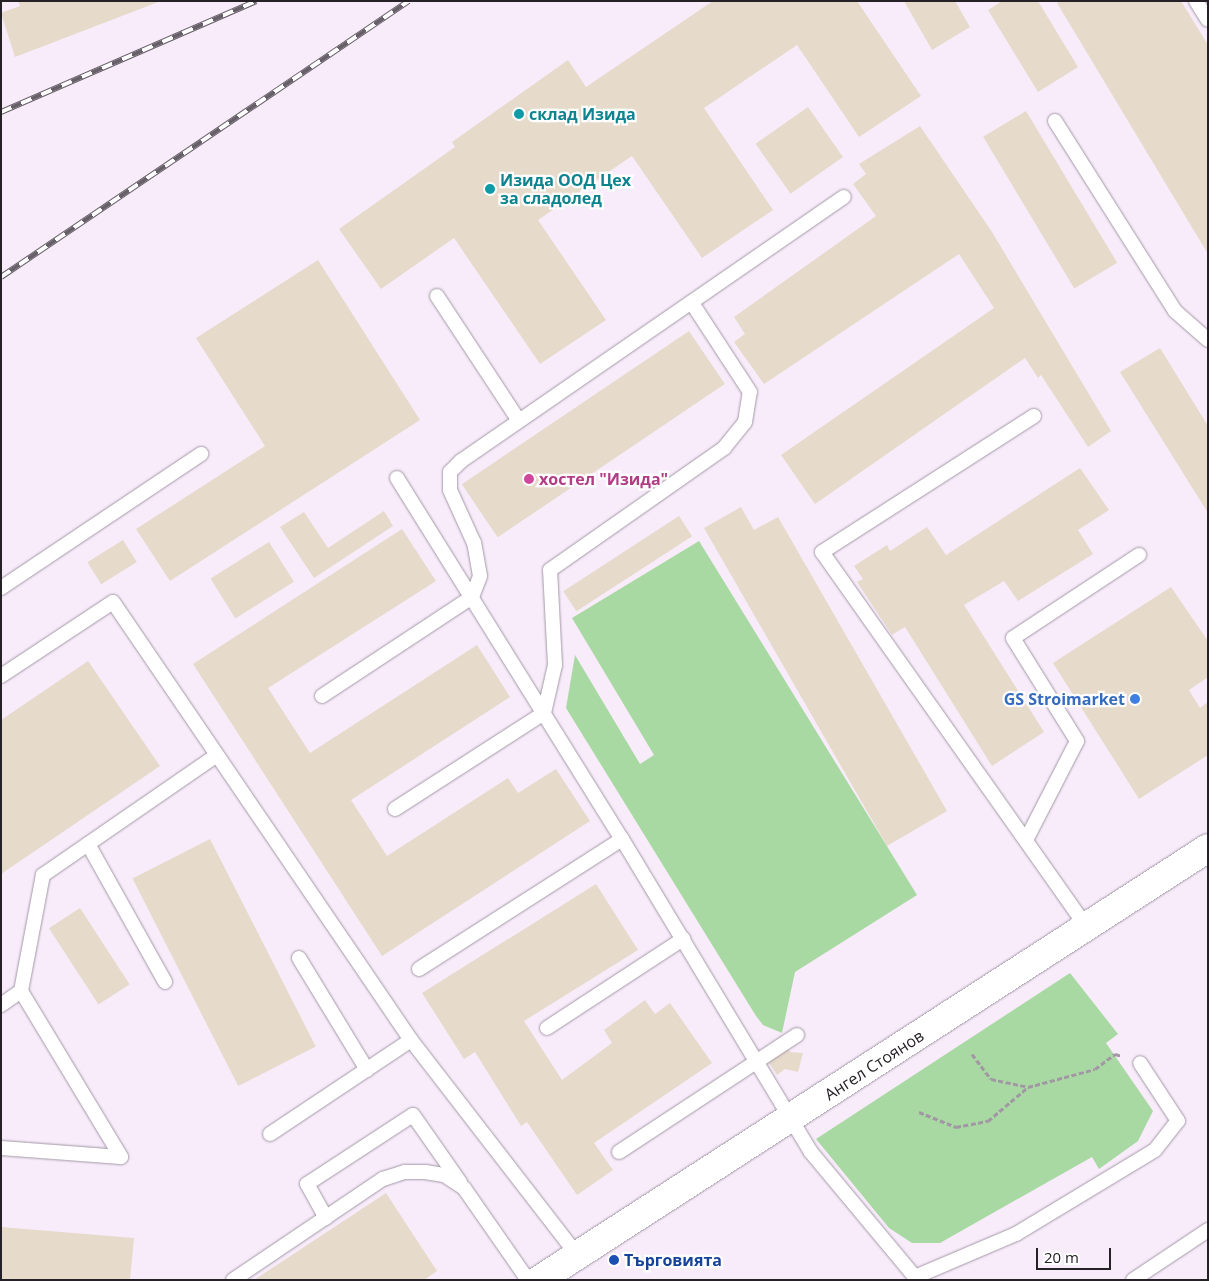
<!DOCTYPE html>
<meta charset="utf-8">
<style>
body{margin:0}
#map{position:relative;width:1209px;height:1281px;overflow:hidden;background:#f8ecfb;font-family:"Open Sans",sans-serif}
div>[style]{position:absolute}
.green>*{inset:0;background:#a9d9a3}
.building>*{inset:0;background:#e6dacb;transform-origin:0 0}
.path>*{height:3px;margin-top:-1.5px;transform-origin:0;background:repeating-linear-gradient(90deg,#a198a3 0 5px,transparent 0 7.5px)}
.roads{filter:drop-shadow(0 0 1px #a398a5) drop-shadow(0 0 1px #a398a5)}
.service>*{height:14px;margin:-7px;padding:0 7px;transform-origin:7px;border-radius:7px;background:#fff}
.tertiary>*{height:28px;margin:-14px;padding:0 14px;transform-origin:14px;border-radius:14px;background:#fff}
.rail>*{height:5.5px;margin-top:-2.75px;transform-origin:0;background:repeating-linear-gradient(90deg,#fefefe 0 11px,#676068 0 22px);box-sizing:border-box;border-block:1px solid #676068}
.dots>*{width:14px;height:14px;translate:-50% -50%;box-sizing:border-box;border:2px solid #fefefe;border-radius:50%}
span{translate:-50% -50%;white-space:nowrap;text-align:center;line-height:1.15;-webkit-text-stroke:4.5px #fefefe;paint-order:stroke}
.culture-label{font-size:16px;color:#0d838f;font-weight:700}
.left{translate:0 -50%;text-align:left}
.hotel-label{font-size:16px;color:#b23c85;font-weight:700}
.shop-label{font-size:16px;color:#366cbe;font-weight:700}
.right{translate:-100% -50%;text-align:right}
.street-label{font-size:16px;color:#252126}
.transit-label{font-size:16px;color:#164399;font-weight:700}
.frame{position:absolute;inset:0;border:2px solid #252126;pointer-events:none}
.scale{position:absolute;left:1036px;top:1248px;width:75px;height:22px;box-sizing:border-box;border:2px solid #252126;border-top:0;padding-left:6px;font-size:15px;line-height:18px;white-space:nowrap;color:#252126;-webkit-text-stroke:4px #fefefe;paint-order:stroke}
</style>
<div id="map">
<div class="green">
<i style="clip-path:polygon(699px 541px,917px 895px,795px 972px,782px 1033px,763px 1025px,756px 1016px,566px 708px,575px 655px,640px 764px,654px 755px,572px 618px)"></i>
<i style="clip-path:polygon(1070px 973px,1118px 1034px,1106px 1043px,1153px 1111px,1138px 1141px,1099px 1169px,1092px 1157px,940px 1243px,912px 1243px,889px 1228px,816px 1139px)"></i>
</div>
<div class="building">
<i style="clip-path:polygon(18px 1px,161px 1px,15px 57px,1px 13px,20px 6px)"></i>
<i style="clip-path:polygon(713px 1px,857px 1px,921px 96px,859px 137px,797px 45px,704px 108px,773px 210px,702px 258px,632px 156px,538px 220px,606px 320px,540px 364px,454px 238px,381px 289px,339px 229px,455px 147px,452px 142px,568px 60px,586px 87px)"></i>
<i style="clip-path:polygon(904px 1px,955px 1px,970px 27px,932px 50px)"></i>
<i style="clip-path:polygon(1002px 1px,1038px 1px,1078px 67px,1038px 92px,988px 10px)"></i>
<i style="clip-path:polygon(1060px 1px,1181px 1px,1208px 45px,1208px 254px,1057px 3px)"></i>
<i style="left:808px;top:107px;width:61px;height:64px;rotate:55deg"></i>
<i style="left:1026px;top:111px;width:177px;height:50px;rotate:59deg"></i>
<i style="clip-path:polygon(920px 126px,992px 232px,1111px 431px,1088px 447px,1041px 375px,1038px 378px,1025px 358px,815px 504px,781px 455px,994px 308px,959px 254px,764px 384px,734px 342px,745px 334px,734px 317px,876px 216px,853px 184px,866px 174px,859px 164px)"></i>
<i style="clip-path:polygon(318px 260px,420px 420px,170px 581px,136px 529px,265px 446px,196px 338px)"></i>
<i style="left:689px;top:331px;width:64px;height:274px;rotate:56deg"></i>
<i style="clip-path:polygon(1160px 348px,1208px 426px,1208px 513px,1120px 372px)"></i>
<i style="clip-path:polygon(1080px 468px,1109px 510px,1078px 530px,1093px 554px,1018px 601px,1004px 581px,964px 605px,1044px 732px,992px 766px,905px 627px,892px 635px,857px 582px,863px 579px,854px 566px,887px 545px,890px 551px,927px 527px,946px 555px)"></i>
<i style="clip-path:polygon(741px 507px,754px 530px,778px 517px,947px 811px,887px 846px,704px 528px)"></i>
<i style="clip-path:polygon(384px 511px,393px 526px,314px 578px,280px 527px,304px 512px,328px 548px)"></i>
<i style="left:679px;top:516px;width:24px;height:138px;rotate:57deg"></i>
<i style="clip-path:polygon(402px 529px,436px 581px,268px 688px,310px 753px,477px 645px,510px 697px,351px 800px,387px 856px,508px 778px,518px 793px,556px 769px,590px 821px,382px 956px,193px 664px)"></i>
<i style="left:123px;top:540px;width:26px;height:42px;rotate:58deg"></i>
<i style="left:269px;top:542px;width:47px;height:69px;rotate:58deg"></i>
<i style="clip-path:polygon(1171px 587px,1208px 641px,1208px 677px,1189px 690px,1200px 708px,1208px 702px,1208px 755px,1139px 799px,1053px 663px)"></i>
<i style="clip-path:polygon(88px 661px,160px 766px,1px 874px,1px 720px)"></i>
<i style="left:210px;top:839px;width:233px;height:87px;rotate:63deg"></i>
<i style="clip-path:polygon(596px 884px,638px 950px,524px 1021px,562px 1080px,612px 1043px,604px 1030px,645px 1000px,655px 1014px,670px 1003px,712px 1063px,594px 1143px,613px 1170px,577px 1195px,527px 1122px,521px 1126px,475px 1052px,464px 1059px,422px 993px)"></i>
<i style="left:80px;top:908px;width:91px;height:37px;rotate:57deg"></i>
<i style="clip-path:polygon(787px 1046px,790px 1052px,803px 1053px,798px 1072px,785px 1069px,777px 1075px,767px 1060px)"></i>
<i style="clip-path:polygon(386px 1193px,437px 1271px,424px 1280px,254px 1280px)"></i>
<i style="clip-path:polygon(1px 1227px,134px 1238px,130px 1280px,1px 1280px)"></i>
</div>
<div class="path">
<i style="left:972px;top:1054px;width:31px;rotate:53deg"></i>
<i style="left:991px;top:1079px;width:38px;rotate:12deg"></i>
<i style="left:919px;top:1112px;width:40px;rotate:22deg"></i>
<i style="left:956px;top:1127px;width:33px;rotate:-11deg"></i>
<i style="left:988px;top:1121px;width:52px;rotate:-40.4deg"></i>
<i style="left:1028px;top:1087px;width:69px;rotate:-15deg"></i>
<i style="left:1095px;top:1069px;width:25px;rotate:-37deg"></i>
<i style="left:1115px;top:1054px;width:7px;rotate:16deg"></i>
</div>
<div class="roads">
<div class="service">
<i style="left:1196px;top:1px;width:22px;rotate:58deg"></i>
<i style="left:1055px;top:121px;width:225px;rotate:57.7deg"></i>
<i style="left:1175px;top:311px;width:44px;rotate:41.3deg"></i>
<i style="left:437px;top:296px;width:149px;rotate:56.7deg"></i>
<i style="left:1034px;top:416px;width:252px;rotate:147.3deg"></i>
<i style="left:822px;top:552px;width:459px;rotate:54.8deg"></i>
<i style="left:397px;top:478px;width:425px;rotate:58.1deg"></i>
<i style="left:622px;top:839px;width:364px;rotate:58.9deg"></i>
<i style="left:810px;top:1151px;width:164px;rotate:50.2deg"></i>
<i style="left:915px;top:1277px;width:110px;rotate:-23.1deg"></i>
<i style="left:1016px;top:1234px;width:162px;rotate:-31.1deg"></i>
<i style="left:1155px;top:1150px;width:37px;rotate:-52deg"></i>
<i style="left:1178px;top:1121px;width:69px;rotate:-123.2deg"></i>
<i style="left:1px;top:588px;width:241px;rotate:-33.8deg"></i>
<i style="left:1px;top:676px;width:134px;rotate:-33.5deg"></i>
<i style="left:113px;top:602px;width:530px;rotate:55.77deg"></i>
<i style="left:411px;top:1040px;width:272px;rotate:52.3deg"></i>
<i style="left:322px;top:696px;width:180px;rotate:-33.4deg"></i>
<i style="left:472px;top:597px;width:22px;rotate:-69deg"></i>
<i style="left:480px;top:576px;width:34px;rotate:-100deg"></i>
<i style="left:474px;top:543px;width:58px;rotate:-114.4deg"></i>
<i style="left:450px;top:490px;width:18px;rotate:-90deg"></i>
<i style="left:450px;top:472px;width:16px;rotate:-45deg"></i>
<i style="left:461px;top:461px;width:465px;rotate:-34.6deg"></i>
<i style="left:395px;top:809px;width:177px;rotate:-32.8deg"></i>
<i style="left:544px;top:713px;width:49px;rotate:-77.1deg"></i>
<i style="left:555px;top:665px;width:95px;rotate:-93deg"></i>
<i style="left:550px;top:570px;width:213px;rotate:-35deg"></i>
<i style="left:724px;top:448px;width:33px;rotate:-51deg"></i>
<i style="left:745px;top:422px;width:30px;rotate:-81deg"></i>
<i style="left:750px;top:392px;width:106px;rotate:-123.1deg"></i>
<i style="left:1026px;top:840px;width:111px;rotate:-62.7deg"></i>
<i style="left:1077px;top:741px;width:121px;rotate:-121.9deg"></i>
<i style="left:1013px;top:638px;width:151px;rotate:-33.4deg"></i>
<i style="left:88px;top:844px;width:158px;rotate:60.8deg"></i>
<i style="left:299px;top:958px;width:131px;rotate:58.7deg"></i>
<i style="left:419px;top:969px;width:241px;rotate:-32.6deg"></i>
<i style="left:21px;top:991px;width:194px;rotate:58.9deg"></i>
<i style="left:1px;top:1005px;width:24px;rotate:-35deg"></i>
<i style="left:21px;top:991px;width:118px;rotate:-79.3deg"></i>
<i style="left:43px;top:875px;width:211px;rotate:-34.6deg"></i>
<i style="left:547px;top:1028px;width:163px;rotate:-33.2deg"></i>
<i style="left:270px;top:1134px;width:169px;rotate:-33.7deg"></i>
<i style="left:1px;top:1148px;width:120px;rotate:4.3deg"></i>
<i style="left:619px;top:1152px;width:213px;rotate:-33.3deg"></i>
<i style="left:326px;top:1218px;width:39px;rotate:-119deg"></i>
<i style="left:307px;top:1184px;width:126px;rotate:-33.1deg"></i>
<i style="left:413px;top:1115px;width:82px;rotate:55deg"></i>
<i style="left:233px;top:1280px;width:181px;rotate:-34deg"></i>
<i style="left:383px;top:1179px;width:23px;rotate:-18deg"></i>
<i style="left:405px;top:1172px;width:20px"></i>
<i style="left:425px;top:1172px;width:19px;rotate:9deg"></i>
<i style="left:444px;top:1175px;width:24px;rotate:33deg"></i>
<i style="left:464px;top:1188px;width:112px;rotate:55.2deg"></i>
<i style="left:1133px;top:1280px;width:90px;rotate:-33.7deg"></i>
</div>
<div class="tertiary">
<i style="left:539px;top:1280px;width:796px;rotate:-32.85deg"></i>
</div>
</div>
<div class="rail">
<i style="left:1px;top:112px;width:278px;rotate:-23.5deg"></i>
<i style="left:1px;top:277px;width:492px;rotate:-34.1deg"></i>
</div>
<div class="dots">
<i style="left:519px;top:114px;background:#0f9aa8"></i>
<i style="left:490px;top:189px;background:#0f9aa8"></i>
<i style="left:529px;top:479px;background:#d1479c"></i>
<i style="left:1135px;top:699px;background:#3f7fe0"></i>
<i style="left:614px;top:1260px;background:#1a4fb4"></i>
</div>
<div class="culture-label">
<span class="left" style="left:529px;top:114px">склад Изида</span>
<span class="left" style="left:500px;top:189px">Изида ООД Цех<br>за сладолед</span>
</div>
<div class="hotel-label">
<span class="left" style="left:539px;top:479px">хостел "Изида"</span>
</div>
<div class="shop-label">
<span class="right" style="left:1125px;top:699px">GS Stroimarket</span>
</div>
<div class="street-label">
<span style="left:874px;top:1065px;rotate:-33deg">Ангел Стоянов</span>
</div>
<div class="transit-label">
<span class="left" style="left:624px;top:1260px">Търговията</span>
</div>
<div class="frame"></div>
<div class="scale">20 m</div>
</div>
